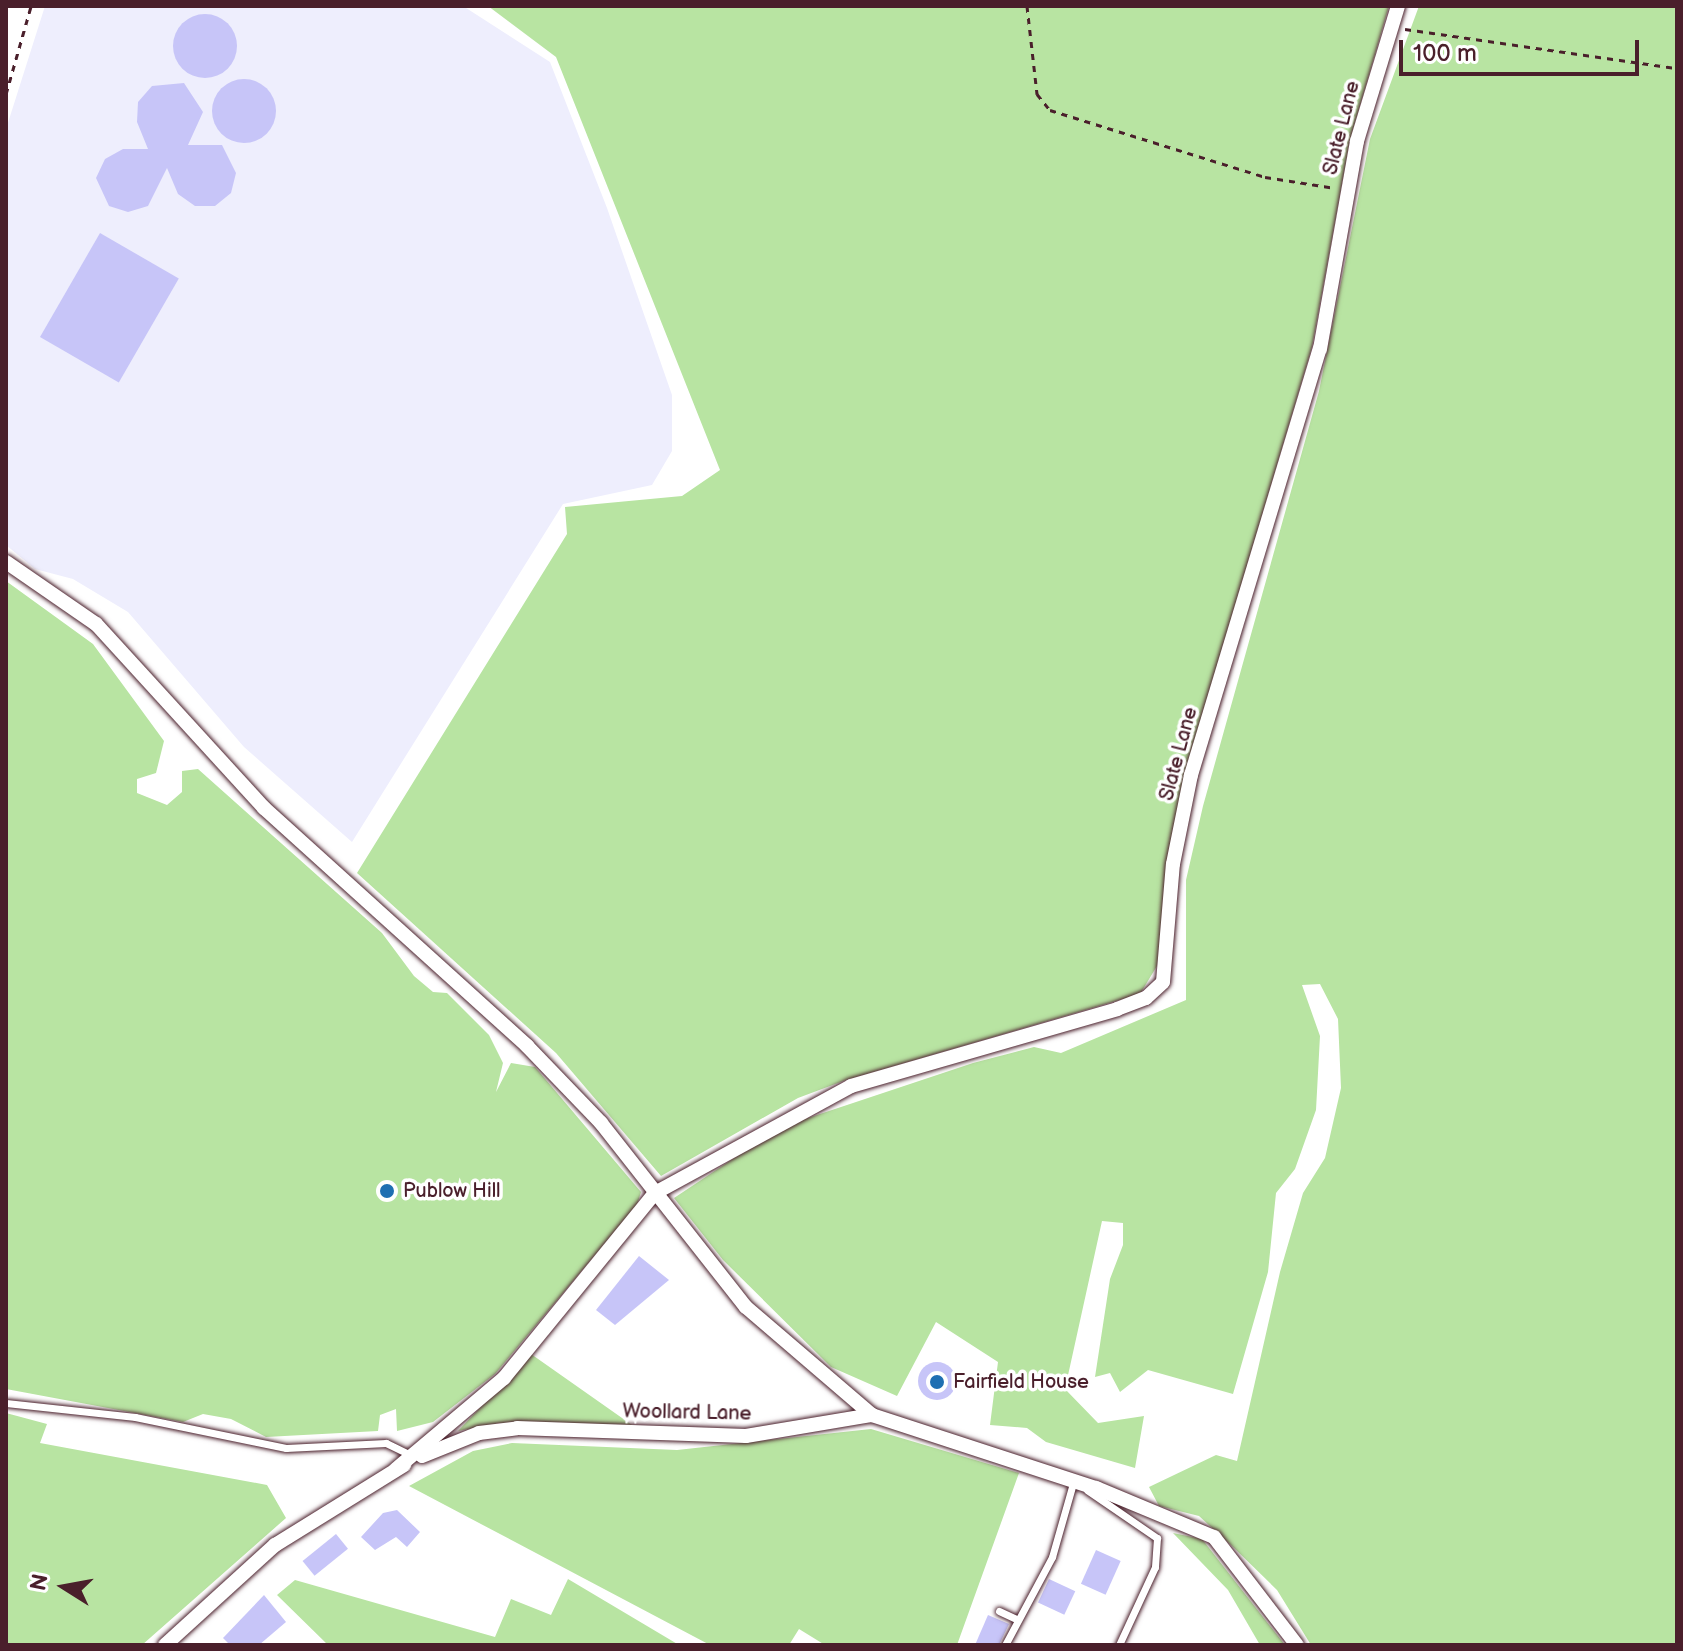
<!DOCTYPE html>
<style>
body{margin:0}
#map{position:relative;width:1683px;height:1651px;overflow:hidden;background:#fff;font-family:"Balsamiq Sans",sans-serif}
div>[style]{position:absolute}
.built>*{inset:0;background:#eeeefd}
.green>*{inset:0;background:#b8e4a2}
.building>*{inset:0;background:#c7c5f8;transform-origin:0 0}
.round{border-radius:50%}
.path>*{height:3px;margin-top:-1.5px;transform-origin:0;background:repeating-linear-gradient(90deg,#4a1f2b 0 6px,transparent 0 12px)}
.roads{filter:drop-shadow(0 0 2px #4a1f2b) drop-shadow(0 0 2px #4a1f2b)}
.lane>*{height:7px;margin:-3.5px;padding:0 3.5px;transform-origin:3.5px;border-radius:3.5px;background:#fff}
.street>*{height:14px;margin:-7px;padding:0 7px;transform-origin:7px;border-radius:7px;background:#fff}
.dots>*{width:22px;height:22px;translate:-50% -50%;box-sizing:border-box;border:4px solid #fff;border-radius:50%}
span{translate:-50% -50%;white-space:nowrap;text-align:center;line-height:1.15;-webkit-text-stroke:7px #fff;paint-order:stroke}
.street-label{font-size:20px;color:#4a1f2b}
.poi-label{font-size:20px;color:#4a1f2b}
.left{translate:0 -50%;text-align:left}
.frame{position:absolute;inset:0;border:8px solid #4a1f2b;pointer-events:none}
.north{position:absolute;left:24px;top:1547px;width:80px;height:80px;-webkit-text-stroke:6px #fff;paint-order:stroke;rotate:281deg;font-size:22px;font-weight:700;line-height:32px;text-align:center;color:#4a1f2b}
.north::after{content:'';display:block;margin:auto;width:28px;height:36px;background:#4a1f2b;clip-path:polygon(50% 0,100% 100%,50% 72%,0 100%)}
.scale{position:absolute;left:1399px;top:40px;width:240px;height:36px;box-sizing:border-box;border:4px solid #4a1f2b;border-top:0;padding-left:10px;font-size:24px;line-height:28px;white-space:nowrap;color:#4a1f2b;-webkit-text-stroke:6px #fff;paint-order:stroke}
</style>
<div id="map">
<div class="built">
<i style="clip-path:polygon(45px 6px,463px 6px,550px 62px,607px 208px,672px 395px,672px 451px,652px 485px,563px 504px,352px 842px,244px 747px,128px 612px,73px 579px,35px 569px,6px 545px,6px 129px)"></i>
</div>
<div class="green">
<i style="clip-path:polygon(488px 6px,1389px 6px,1350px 140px,1312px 347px,1185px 774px,1160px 961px,1140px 994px,846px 1080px,798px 1098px,661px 1176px,556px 1053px,357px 873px,567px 534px,565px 507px,682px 496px,720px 470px,556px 57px)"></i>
<i style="clip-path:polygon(1419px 6px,1677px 6px,1677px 1645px,1311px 1645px,1277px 1590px,1232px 1546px,1199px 1516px,1159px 1506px,1149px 1487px,1216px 1455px,1237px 1461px,1280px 1272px,1303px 1193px,1325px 1158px,1341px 1088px,1338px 1019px,1320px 984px,1302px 985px,1320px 1036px,1316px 1110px,1295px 1169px,1276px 1193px,1268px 1272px,1233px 1394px,1148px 1370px,1120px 1392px,1110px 1373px,1095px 1377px,1110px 1279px,1123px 1245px,1123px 1223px,1102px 1221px,1065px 1389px,1098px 1423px,1144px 1416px,1135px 1468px,1046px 1442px,1027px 1428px,990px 1425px,998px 1362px,936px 1322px,897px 1396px,831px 1367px,723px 1260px,674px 1198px,781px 1127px,973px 1063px,1034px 1047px,1061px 1053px,1186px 1000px,1186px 880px,1203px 806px,1319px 391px,1370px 139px)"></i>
<i style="clip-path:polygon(6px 581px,93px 644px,164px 741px,156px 773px,137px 779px,137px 793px,167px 805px,182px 792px,182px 771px,198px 769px,382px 933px,414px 976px,433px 992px,447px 993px,489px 1035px,503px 1063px,496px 1092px,511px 1063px,535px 1067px,641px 1192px,637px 1205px,495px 1374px,433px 1422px,397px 1431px,396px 1409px,380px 1415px,378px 1431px,266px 1437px,231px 1419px,203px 1414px,183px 1422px,6px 1389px)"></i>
<i style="clip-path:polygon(531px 1354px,632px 1425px,500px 1423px,458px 1431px)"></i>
<i style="clip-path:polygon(6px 1413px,47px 1424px,40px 1443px,267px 1485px,286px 1518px,142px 1645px,6px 1645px)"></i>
<i style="clip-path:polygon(871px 1429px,1019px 1473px,957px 1645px,825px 1645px,799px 1629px,789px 1645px,710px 1645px,409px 1486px,473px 1451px,512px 1443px,677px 1450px)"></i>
<i style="clip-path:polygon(1173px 1533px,1202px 1539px,1285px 1645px,1260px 1645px,1228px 1590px)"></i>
<i style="clip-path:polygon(568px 1579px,679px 1645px,328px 1645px,277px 1595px,295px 1580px,495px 1637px,511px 1599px,551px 1615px)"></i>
</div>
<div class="building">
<i class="round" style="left:173px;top:14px;width:64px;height:64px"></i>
<i class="round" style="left:212px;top:79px;width:64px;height:64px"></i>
<i style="clip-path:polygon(184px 83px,203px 112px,188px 145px,222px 145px,236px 173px,231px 193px,215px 206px,195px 206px,178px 194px,167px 168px,148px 206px,128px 212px,109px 206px,96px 178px,105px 159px,123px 149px,148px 149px,137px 122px,138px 102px,152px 86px)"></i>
<i style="left:100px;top:233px;width:91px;height:120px;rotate:30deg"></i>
<i style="clip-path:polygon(639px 1256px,669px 1280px,615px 1325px,596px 1310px)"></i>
<i class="round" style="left:918px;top:1362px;width:38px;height:38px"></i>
<i style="clip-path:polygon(397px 1510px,420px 1532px,407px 1547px,396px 1537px,375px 1550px,361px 1537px,383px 1513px)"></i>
<i style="left:336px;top:1534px;width:19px;height:43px;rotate:51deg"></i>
<i style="left:1096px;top:1550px;width:27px;height:37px;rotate:24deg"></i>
<i style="left:1049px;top:1579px;width:29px;height:26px;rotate:25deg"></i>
<i style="clip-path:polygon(264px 1595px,286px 1622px,259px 1645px,230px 1645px,223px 1638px)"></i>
<i style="clip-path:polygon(988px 1615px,1009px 1624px,999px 1645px,975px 1645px)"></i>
</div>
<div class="path">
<i style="left:1027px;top:6px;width:89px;rotate:83.5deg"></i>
<i style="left:1037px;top:94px;width:21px;rotate:51deg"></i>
<i style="left:1050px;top:110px;width:225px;rotate:17.3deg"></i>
<i style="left:1265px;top:177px;width:71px;rotate:8.9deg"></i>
<i style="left:1405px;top:29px;width:275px;rotate:8.2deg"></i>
<i style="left:6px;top:94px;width:91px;rotate:-74.1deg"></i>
</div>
<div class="roads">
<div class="lane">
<i style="left:6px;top:1403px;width:130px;rotate:6.2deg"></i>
<i style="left:135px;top:1417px;width:154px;rotate:11.6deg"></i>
<i style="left:286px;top:1448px;width:100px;rotate:-2.9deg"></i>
<i style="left:386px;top:1443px;width:30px;rotate:26deg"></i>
<i style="left:1087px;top:1490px;width:85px;rotate:34.4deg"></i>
<i style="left:1157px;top:1538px;width:29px;rotate:94deg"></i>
<i style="left:1155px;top:1567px;width:86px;rotate:114.8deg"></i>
<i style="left:999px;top:1611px;width:19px;rotate:25deg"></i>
<i style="left:1005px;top:1645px;width:100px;rotate:-61.9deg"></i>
<i style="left:1052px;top:1557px;width:80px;rotate:-74.1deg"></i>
</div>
<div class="street">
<i style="left:6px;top:562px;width:109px;rotate:34.6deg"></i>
<i style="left:96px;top:624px;width:249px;rotate:47.6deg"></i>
<i style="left:264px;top:808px;width:355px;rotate:42.1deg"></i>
<i style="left:527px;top:1046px;width:107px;rotate:46.1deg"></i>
<i style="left:601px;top:1123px;width:234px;rotate:51.8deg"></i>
<i style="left:746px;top:1307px;width:166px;rotate:40.6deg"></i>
<i style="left:422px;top:1456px;width:61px;rotate:-22deg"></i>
<i style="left:479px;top:1433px;width:38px;rotate:-7deg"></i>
<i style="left:517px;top:1428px;width:229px;rotate:2deg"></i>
<i style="left:746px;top:1436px;width:128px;rotate:-9.5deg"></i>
<i style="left:872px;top:1415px;width:236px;rotate:18.1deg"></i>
<i style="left:1096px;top:1488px;width:128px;rotate:22.6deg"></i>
<i style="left:1214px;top:1537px;width:136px;rotate:52.5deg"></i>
<i style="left:396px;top:1469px;width:141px;rotate:-40.1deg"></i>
<i style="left:504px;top:1378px;width:239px;rotate:-50.8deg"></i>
<i style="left:655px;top:1193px;width:223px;rotate:-28.6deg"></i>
<i style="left:851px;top:1086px;width:277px;rotate:-16.1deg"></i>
<i style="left:1117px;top:1009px;width:31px;rotate:-21deg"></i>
<i style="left:1146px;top:998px;width:23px;rotate:-43deg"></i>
<i style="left:1163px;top:982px;width:118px;rotate:-85.2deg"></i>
<i style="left:1173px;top:864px;width:91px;rotate:-78.6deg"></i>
<i style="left:1191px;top:775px;width:445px;rotate:-73.2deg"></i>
<i style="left:1320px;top:349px;width:211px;rotate:-79.9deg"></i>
<i style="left:1357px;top:141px;width:141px;rotate:-73.1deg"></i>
<i style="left:165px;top:1645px;width:149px;rotate:-42.3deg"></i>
<i style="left:275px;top:1545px;width:152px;rotate:-31.8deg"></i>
</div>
</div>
<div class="dots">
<i style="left:387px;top:1191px;background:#1f6fb2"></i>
<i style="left:937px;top:1382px;background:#1f6fb2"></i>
</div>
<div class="street-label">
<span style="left:1342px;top:128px;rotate:-76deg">Slate Lane</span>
<span style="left:1179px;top:754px;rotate:-75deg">Slate Lane</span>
<span style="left:687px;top:1413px;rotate:1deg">Woollard Lane</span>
</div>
<div class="poi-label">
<span class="left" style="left:403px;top:1191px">Publow Hill</span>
<span class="left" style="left:953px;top:1382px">Fairfield House</span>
</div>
<div class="frame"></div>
<div class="north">N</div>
<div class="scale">100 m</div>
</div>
